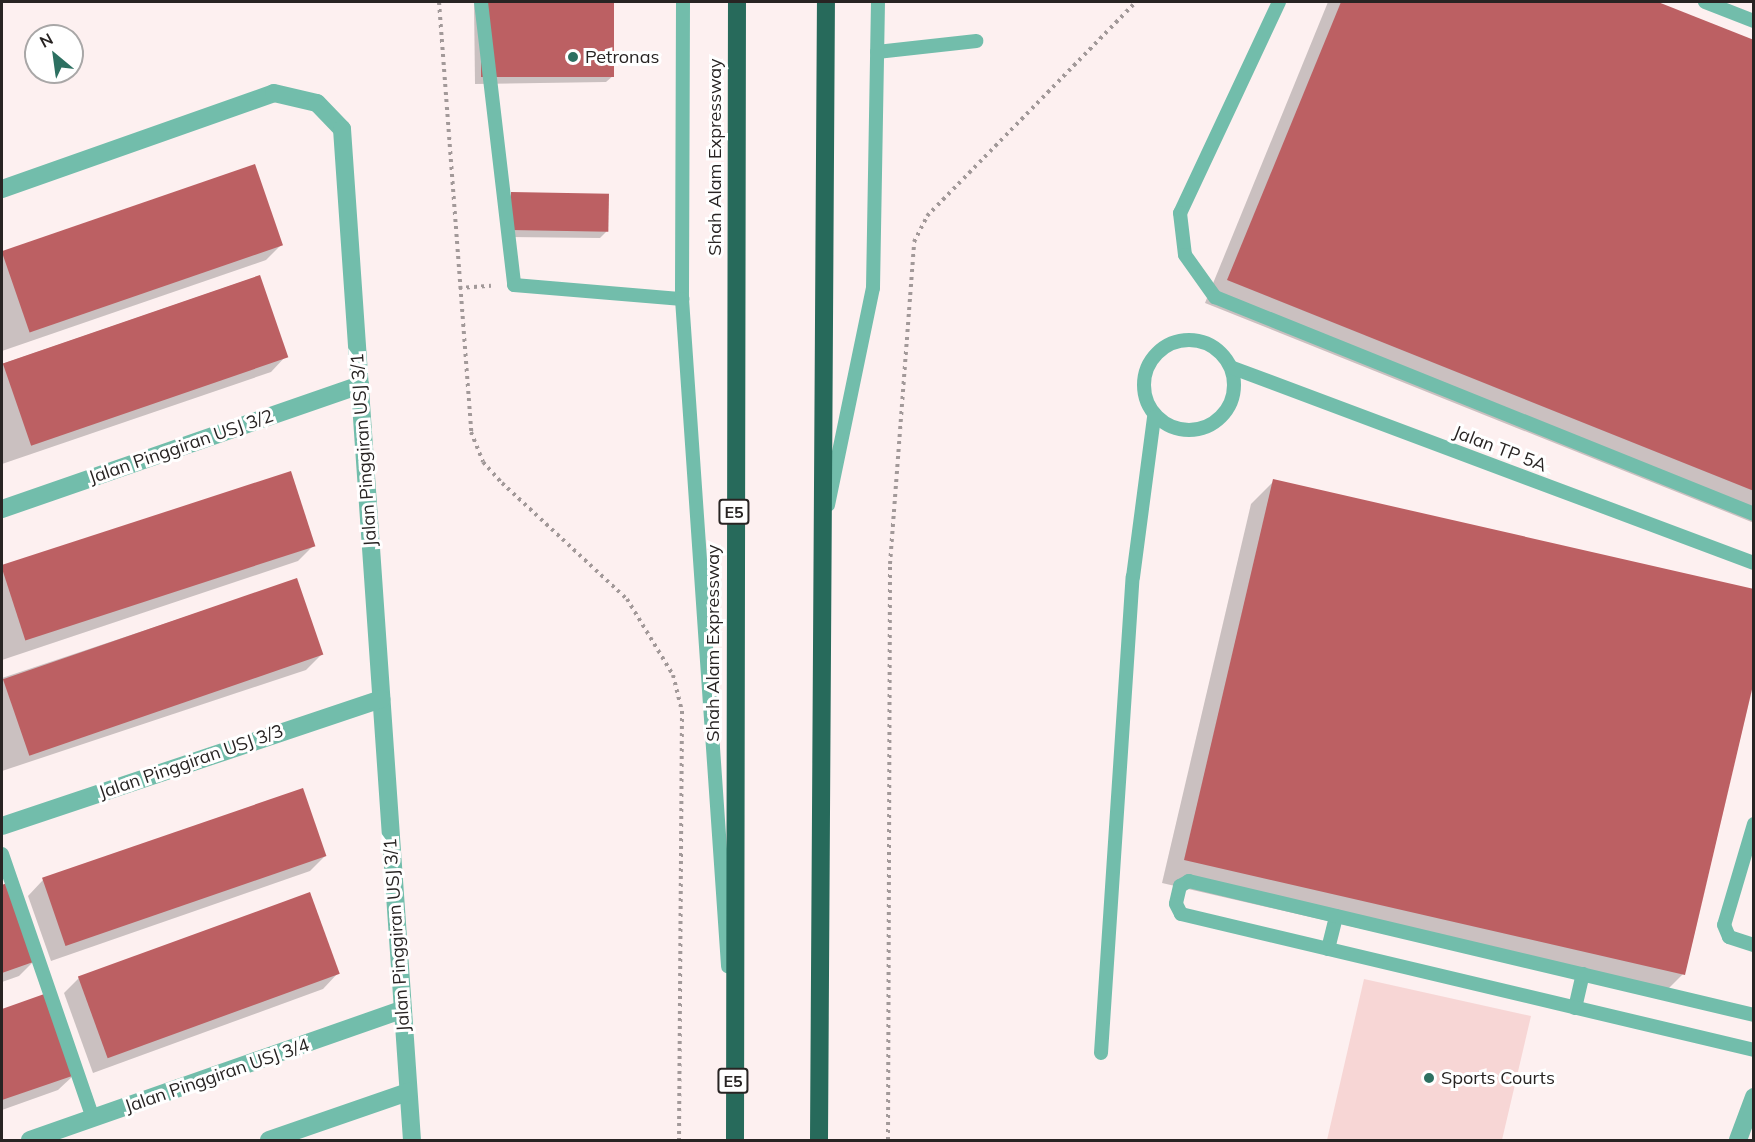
<!DOCTYPE html>
<style>
body{margin:0}
#map{position:relative;width:1755px;height:1142px;overflow:hidden;background:#fdf0f0;font-family:Mulish,sans-serif}
div>[style]{position:absolute}
.green>*{inset:0;background:#f7d6d5}
.shadow>*{inset:0;background:#0003}
.building>*{inset:0;background:#bc6063;transform-origin:0 0}
.path>*{height:4px;margin-top:-2px;transform-origin:0;background:repeating-linear-gradient(90deg,#a29999 0 3px,transparent 0 7.5px)}
.lane>*{height:14px;margin:-7px;padding:0 7px;transform-origin:7px;border-radius:7px;background:#72bdab}
.lane>.ring{margin:-7px;padding:0;box-sizing:content-box;background:none;border:14px solid #72bdab;border-radius:50%}
.street>*{height:18px;margin:-9px;padding:0 9px;transform-origin:9px;border-radius:9px;background:#72bdab}
.highway>*{height:18px;margin:-9px;padding:0 9px;transform-origin:9px;border-radius:9px;background:#276a5b}
.dots>*{width:16px;height:16px;translate:-50% -50%;box-sizing:border-box;border:3px solid #fff;border-radius:50%}
span{translate:-50% -50%;white-space:nowrap;text-align:center;line-height:1.15;-webkit-text-stroke:6px #fff;paint-order:stroke}
.shield-label span{padding:2px 4px;background:#fff;border:2px solid;border-radius:4px;-webkit-text-stroke-width:0}
.shield-label{font-size:16px;color:#282423;font-weight:700}
.poi-label{font-size:18px;color:#282423}
.left{translate:0 -50%;text-align:left}
.street-label{font-size:18px;color:#282423}
.frame{position:absolute;inset:0;border:3px solid #282423;pointer-events:none}
.north{position:absolute;left:24px;top:24px;width:60px;height:60px;box-sizing:border-box;background:#fff;border:2px solid #a9a7a7;border-radius:50%;rotate:331deg;font-size:16px;font-weight:700;line-height:24px;text-align:center;color:#282423}
.north::after{content:'';display:block;margin:auto;width:21px;height:27px;background:#2d7061;clip-path:polygon(50% 0,100% 100%,50% 72%,0 100%)}
</style>
<div id="map">
<div class="green">
<i style="clip-path:polygon(1364px 979px,1531px 1016px,1502px 1140px,1327px 1140px)"></i>
</div>
<div class="shadow">
<i style="clip-path:polygon(474px 2px,613px 2px,614px 75px,606px 82px,475px 84px)"></i>
<i style="clip-path:polygon(1328px 2px,1654px 2px,1754px 41px,1754px 523px,1205px 303px)"></i>
<i style="clip-path:polygon(254px 166px,281px 245px,266px 260px,2px 351px,2px 253px)"></i>
<i style="clip-path:polygon(512px 194px,607px 231px,600px 238px,504px 237px,505px 201px)"></i>
<i style="clip-path:polygon(259px 276px,286px 356px,271px 372px,2px 464px,2px 364px)"></i>
<i style="clip-path:polygon(290px 473px,314px 545px,298px 561px,2px 660px,2px 568px)"></i>
<i style="clip-path:polygon(1274px 481px,1683px 974px,1660px 997px,1162px 883px,1251px 504px)"></i>
<i style="clip-path:polygon(296px 580px,321px 655px,306px 670px,2px 771px,2px 678px)"></i>
<i style="clip-path:polygon(325px 856px,310px 871px,51px 961px,28px 896px,43px 880px)"></i>
<i style="clip-path:polygon(8px 884px,34px 961px,19px 976px,2px 982px,2px 886px)"></i>
<i style="clip-path:polygon(338px 973px,323px 989px,93px 1073px,64px 993px,79px 978px)"></i>
<i style="clip-path:polygon(46px 995px,74px 1075px,58px 1090px,2px 1110px,2px 1011px)"></i>
</div>
<div class="building">
<i style="left:481px;top:2px;width:133px;height:75px"></i>
<i style="clip-path:polygon(1341px 2px,1658px 2px,1754px 40px,1754px 491px,1227px 280px)"></i>
<i style="left:255px;top:164px;width:86px;height:268px;rotate:71deg"></i>
<i style="left:511px;top:192px;width:98px;height:38px;rotate:1deg"></i>
<i style="left:260px;top:275px;width:87px;height:272px;rotate:71deg"></i>
<i style="left:291px;top:471px;width:79px;height:305px;rotate:72deg"></i>
<i style="clip-path:polygon(1273px 479px,1754px 589px,1754px 681px,1685px 975px,1184px 860px)"></i>
<i style="left:297px;top:578px;width:81px;height:311px;rotate:71deg"></i>
<i style="left:303px;top:788px;width:72px;height:276px;rotate:71deg"></i>
<i style="clip-path:polygon(9px 882px,36px 961px,2px 973px,2px 885px)"></i>
<i style="left:310px;top:892px;width:87px;height:247px;rotate:70deg"></i>
<i style="clip-path:polygon(47px 993px,75px 1075px,2px 1100px,2px 1009px)"></i>
</div>
<div class="path">
<i style="left:439px;top:2px;width:431px;rotate:85.7deg"></i>
<i style="left:471px;top:432px;width:32px;rotate:68deg"></i>
<i style="left:483px;top:462px;width:28px;rotate:48deg"></i>
<i style="left:502px;top:483px;width:171px;rotate:42.9deg"></i>
<i style="left:627px;top:599px;width:89px;rotate:58.8deg"></i>
<i style="left:673px;top:675px;width:37px;rotate:76deg"></i>
<i style="left:682px;top:711px;width:429px;rotate:90.4deg"></i>
<i style="left:459px;top:288px;width:32px;rotate:-4deg"></i>
<i style="left:888px;top:1140px;width:576px;rotate:-89.8deg"></i>
<i style="left:890px;top:564px;width:323px;rotate:-85.7deg"></i>
<i style="left:914px;top:242px;width:29px;rotate:-63deg"></i>
<i style="left:927px;top:216px;width:299px;rotate:-45.7deg"></i>
</div>
<div class="lane">
<i style="left:481px;top:2px;width:285px;rotate:83.3deg"></i>
<i style="left:514px;top:285px;width:169px;rotate:4.8deg"></i>
<i style="left:683px;top:2px;width:297px;rotate:90.2deg"></i>
<i style="left:682px;top:299px;width:669px;rotate:86.05deg"></i>
<i style="left:1279px;top:2px;width:233px;rotate:115.1deg"></i>
<i style="left:1180px;top:213px;width:42px;rotate:83.2deg"></i>
<i style="left:1185px;top:255px;width:52px;rotate:54.5deg"></i>
<i style="left:1215px;top:297px;width:581px;rotate:21.93deg"></i>
<i style="left:1705px;top:2px;width:53px;rotate:21.2deg"></i>
<i style="left:877px;top:52px;width:100px;rotate:-6.3deg"></i>
<i class="ring" style="left:1144px;top:340px;width:76px;height:76px"></i>
<i style="left:1233px;top:368px;width:556px;rotate:20.52deg"></i>
<i style="left:828px;top:505px;width:222px;rotate:-78.3deg"></i>
<i style="left:873px;top:288px;width:286px;rotate:-89deg"></i>
<i style="left:1754px;top:824px;width:105px;rotate:106.5deg"></i>
<i style="left:1724px;top:925px;width:13px;rotate:67deg"></i>
<i style="left:1729px;top:937px;width:26px;rotate:18deg"></i>
<i style="left:2px;top:854px;width:280px;rotate:71deg"></i>
<i style="left:1328px;top:949px;width:34px;rotate:-76deg"></i>
<i style="left:1575px;top:1008px;width:35px;rotate:-77deg"></i>
<i style="left:1754px;top:1015px;width:581px;rotate:-166.66deg"></i>
<i style="left:1189px;top:881px;width:10px;rotate:151deg"></i>
<i style="left:1180px;top:886px;width:18px;rotate:103deg"></i>
<i style="left:1176px;top:904px;width:11px;rotate:63deg"></i>
<i style="left:1181px;top:914px;width:589px;rotate:13.35deg"></i>
<i style="left:1101px;top:1053px;width:477px;rotate:-86.2deg"></i>
<i style="left:1133px;top:577px;width:161px;rotate:-82.5deg"></i>
</div>
<div class="street">
<i style="left:2px;top:189px;width:288px;rotate:-19.4deg"></i>
<i style="left:274px;top:93px;width:44px;rotate:13.1deg"></i>
<i style="left:317px;top:103px;width:36px;rotate:46deg"></i>
<i style="left:342px;top:129px;width:1013px;rotate:86.04deg"></i>
<i style="left:2px;top:509px;width:379px;rotate:-19.1deg"></i>
<i style="left:2px;top:826px;width:400px;rotate:-18.5deg"></i>
<i style="left:30px;top:1140px;width:394px;rotate:-19.3deg"></i>
<i style="left:269px;top:1140px;width:147px;rotate:-19.1deg"></i>
<i style="left:1738px;top:1140px;width:46px;rotate:-69.6deg"></i>
</div>
<div class="highway">
<i style="left:735px;top:1140px;width:1138px;rotate:-89.9deg"></i>
<i style="left:819px;top:1140px;width:1138px;rotate:-89.65deg"></i>
</div>
<div class="dots">
<i style="left:573px;top:57px;background:#2d7061"></i>
<i style="left:1429px;top:1078px;background:#2d7061"></i>
</div>
<div class="shield-label">
<span style="left:734px;top:512px">E5</span>
<span style="left:733px;top:1081px">E5</span>
</div>
<div class="poi-label">
<span class="left" style="left:585px;top:57px">Petronas</span>
<span class="left" style="left:1441px;top:1078px">Sports Courts</span>
</div>
<div class="street-label">
<span style="left:715px;top:157px;rotate:-90deg">Shah Alam Expressway</span>
<span style="left:181px;top:447px;rotate:-19deg">Jalan Pinggiran USJ 3/2</span>
<span style="left:1500px;top:449px;rotate:21deg">Jalan TP 5A</span>
<span style="left:364px;top:450px;rotate:-94deg">Jalan Pinggiran USJ 3/1</span>
<span style="left:713px;top:643px;rotate:-90deg">Shah Alam Expressway</span>
<span style="left:191px;top:762px;rotate:-19deg">Jalan Pinggiran USJ 3/3</span>
<span style="left:397px;top:935px;rotate:-94deg">Jalan Pinggiran USJ 3/1</span>
<span style="left:217px;top:1076px;rotate:-19deg">Jalan Pinggiran USJ 3/4</span>
</div>
<div class="frame"></div>
<div class="north">N</div>
</div>
